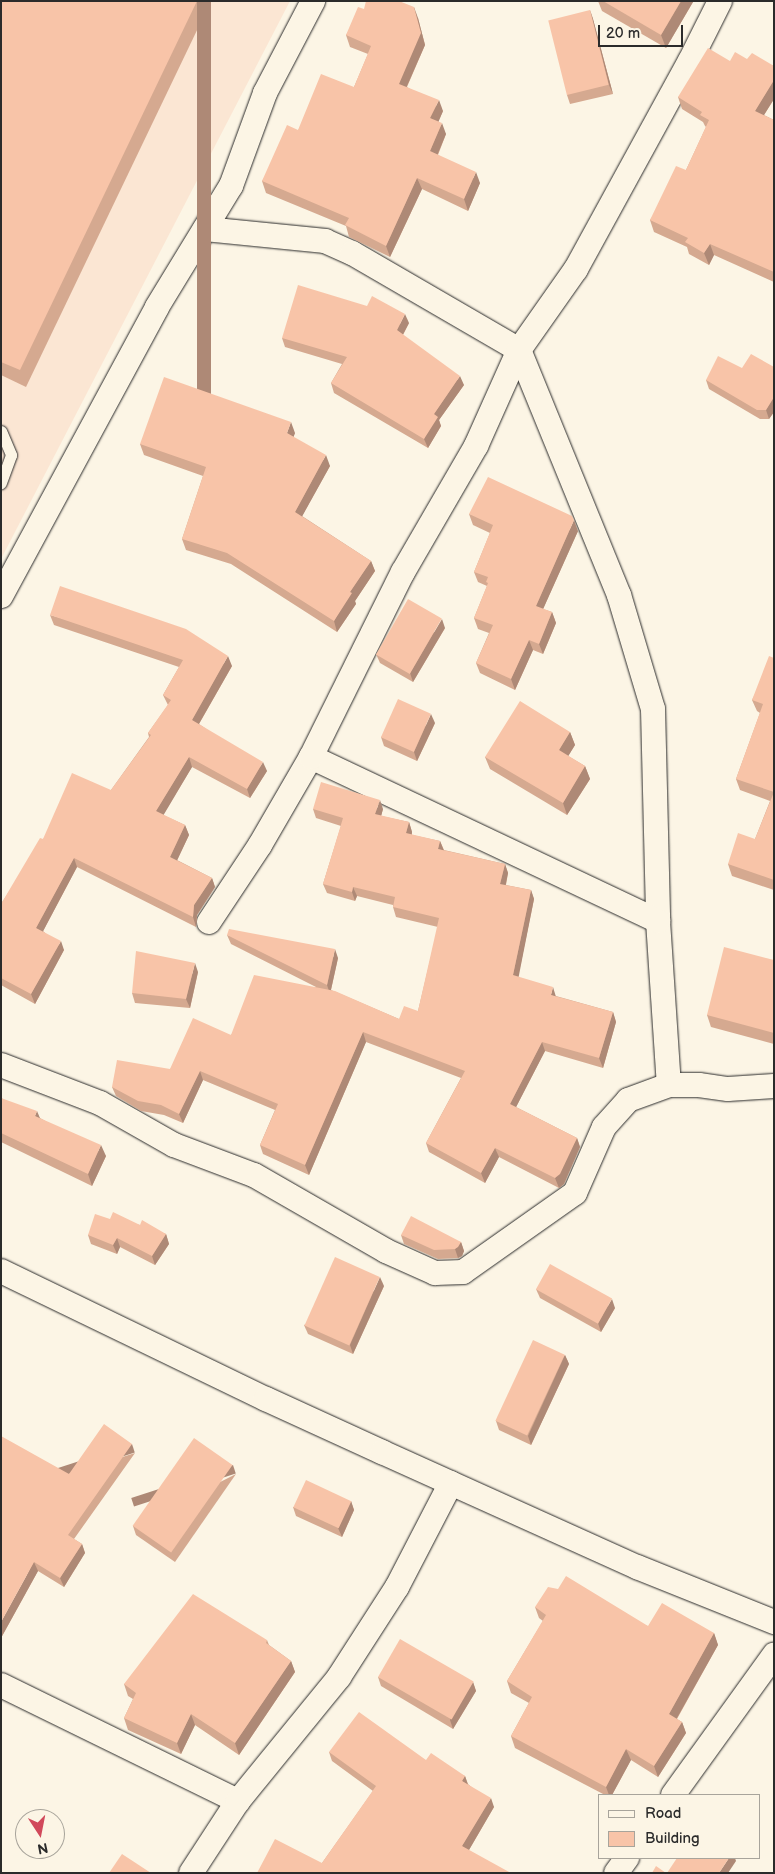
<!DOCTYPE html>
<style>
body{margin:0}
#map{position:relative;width:775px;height:1874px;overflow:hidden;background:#fcf5e5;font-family:"Balsamiq Sans",sans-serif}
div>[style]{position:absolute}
.built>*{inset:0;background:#fbe6d3}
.roads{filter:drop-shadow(0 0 1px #2b2b2b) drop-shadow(0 0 1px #2b2b2b)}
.service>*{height:11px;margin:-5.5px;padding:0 5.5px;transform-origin:5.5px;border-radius:5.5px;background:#fcf5e5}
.minor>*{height:24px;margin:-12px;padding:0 12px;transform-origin:12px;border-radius:12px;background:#fcf5e5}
.wall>*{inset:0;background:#d5a990}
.shaded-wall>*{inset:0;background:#ae8976;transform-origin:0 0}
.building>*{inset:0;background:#f8c4a8;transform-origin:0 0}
span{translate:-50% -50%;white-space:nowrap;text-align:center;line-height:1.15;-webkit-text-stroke:5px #fcf5e5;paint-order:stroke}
.frame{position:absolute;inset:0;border:2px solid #2b2b2b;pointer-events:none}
.legend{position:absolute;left:598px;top:1794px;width:162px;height:65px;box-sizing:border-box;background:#fcf5e5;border:1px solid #a8a49b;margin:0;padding:6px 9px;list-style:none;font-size:15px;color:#2b2b2b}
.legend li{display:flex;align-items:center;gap:10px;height:25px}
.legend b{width:25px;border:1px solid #a8a49b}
.north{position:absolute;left:15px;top:1809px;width:50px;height:50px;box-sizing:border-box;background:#fcf5e5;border:1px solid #a8a49b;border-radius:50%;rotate:169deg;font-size:14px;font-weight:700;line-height:20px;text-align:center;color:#2b2b2b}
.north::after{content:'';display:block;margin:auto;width:18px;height:22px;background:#d1495b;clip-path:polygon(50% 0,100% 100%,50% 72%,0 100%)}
.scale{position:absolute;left:598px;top:25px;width:85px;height:22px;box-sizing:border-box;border:2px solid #2b2b2b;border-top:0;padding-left:6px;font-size:15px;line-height:18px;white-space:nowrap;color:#2b2b2b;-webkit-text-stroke:4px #fcf5e5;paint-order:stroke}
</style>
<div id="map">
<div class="built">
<i style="clip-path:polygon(1px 1px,290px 1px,1px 559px)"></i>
</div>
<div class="roads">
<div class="service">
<i style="left:1px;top:431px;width:26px;rotate:67deg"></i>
<i style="left:11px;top:455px;width:30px;rotate:110deg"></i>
</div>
<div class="minor">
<i style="left:205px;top:229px;width:121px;rotate:5.7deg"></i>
<i style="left:325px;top:241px;width:30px;rotate:24deg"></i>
<i style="left:352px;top:253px;width:193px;rotate:30.1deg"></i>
<i style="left:519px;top:350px;width:265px;rotate:67.8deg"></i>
<i style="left:619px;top:595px;width:119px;rotate:73.4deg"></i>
<i style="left:653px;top:709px;width:212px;rotate:88.6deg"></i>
<i style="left:658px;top:921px;width:164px;rotate:86.2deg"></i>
<i style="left:1px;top:596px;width:328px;rotate:-61.6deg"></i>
<i style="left:157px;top:307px;width:142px;rotate:-58.6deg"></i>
<i style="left:231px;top:186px;width:99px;rotate:-69.9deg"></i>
<i style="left:265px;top:93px;width:104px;rotate:-62.4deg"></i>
<i style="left:311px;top:757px;width:384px;rotate:25.3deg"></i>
<i style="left:209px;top:922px;width:92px;rotate:-56.5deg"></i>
<i style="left:260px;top:845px;width:102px;rotate:-59.9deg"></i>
<i style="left:311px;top:757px;width:207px;rotate:-63.6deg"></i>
<i style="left:403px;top:572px;width:146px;rotate:-59.9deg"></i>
<i style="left:476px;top:446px;width:105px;rotate:-65.9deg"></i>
<i style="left:519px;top:350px;width:99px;rotate:-54.9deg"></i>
<i style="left:576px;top:269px;width:237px;rotate:-61.3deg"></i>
<i style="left:690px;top:61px;width:67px;rotate:-63.4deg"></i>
<i style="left:1px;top:1065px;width:106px;rotate:21deg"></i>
<i style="left:100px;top:1103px;width:85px;rotate:29.6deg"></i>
<i style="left:174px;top:1145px;width:85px;rotate:20.6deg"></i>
<i style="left:254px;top:1175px;width:152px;rotate:29.9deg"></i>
<i style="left:386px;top:1251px;width:54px;rotate:24.2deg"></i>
<i style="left:435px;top:1273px;width:28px;rotate:-2deg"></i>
<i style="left:463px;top:1272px;width:137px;rotate:-35.2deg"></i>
<i style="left:575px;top:1193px;width:72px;rotate:-66.3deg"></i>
<i style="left:604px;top:1127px;width:36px;rotate:-48deg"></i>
<i style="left:628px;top:1100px;width:44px;rotate:-20.1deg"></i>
<i style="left:669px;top:1085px;width:30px"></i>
<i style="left:699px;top:1085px;width:29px;rotate:8deg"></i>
<i style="left:728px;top:1089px;width:46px;rotate:-3.7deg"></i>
<i style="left:1px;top:1271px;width:294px;rotate:25.8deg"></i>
<i style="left:266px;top:1399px;width:128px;rotate:24.6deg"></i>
<i style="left:382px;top:1452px;width:280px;rotate:24.3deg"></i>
<i style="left:637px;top:1567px;width:148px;rotate:21.9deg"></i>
<i style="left:1px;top:1685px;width:264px;rotate:26.1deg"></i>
<i style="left:673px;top:1795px;width:173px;rotate:-54.2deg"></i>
<i style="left:191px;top:1873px;width:86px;rotate:-56.9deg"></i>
<i style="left:238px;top:1801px;width:160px;rotate:-50.8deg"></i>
<i style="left:339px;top:1677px;width:107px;rotate:-57.2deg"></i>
<i style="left:397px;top:1587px;width:117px;rotate:-62.6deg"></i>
<i style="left:616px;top:1873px;width:19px;rotate:-54deg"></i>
</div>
</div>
<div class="wall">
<i style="clip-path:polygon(1px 1px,211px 1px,26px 387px,1px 375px)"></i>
<i style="clip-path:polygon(598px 1px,693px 1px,693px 2px,666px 48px,602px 11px)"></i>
<i style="clip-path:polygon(364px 9px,418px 18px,425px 45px,407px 87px,443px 111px,438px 122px,446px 134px,438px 155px,480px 183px,468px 211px,422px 189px,390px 257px,349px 237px,346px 226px,266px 193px,262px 181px,298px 130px,354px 87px,368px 54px,350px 47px,346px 35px)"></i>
<i style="clip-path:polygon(590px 10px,593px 19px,613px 94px,570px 104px,567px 95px)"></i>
<i style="clip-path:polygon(747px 59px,774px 66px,774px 99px,764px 115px,774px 120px,774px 282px,714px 255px,709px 265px,689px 254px,687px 247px,654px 232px,650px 220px,686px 170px,706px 127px,705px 126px,703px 122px,682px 109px,678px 97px)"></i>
<i style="clip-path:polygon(409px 323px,403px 335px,464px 385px,439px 420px,441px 426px,428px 448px,334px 393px,331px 383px,342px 364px,285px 347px,282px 338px)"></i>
<i style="clip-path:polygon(774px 367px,774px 412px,769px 419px,760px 419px,709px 389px,706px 380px)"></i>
<i style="clip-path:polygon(295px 433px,293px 437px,330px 466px,302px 516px,371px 561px,375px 571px,355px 601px,356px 604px,337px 632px,231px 564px,186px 550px,182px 539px,203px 476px,144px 455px,140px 444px)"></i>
<i style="clip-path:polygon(469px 514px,578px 531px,543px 609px,552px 612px,556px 623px,543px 654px,533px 650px,515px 690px,480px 673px,476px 663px,489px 633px,478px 629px,474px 618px,487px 586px,478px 582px,474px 572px,490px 533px,473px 525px)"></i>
<i style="clip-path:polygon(50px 615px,232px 666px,199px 724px,267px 771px,250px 798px,192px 767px,163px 815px,185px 825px,189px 835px,177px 860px,212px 878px,215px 887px,197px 915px,196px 927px,77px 867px,43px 931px,64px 950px,35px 1004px,1px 985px,1px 904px,43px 839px,111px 790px,149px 737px,148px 733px,168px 705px,163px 695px,179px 667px,54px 625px)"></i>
<i style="clip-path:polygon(445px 628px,413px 682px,380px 663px,376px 654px)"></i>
<i style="clip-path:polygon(774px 658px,774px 890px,732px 876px,728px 864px,755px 839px,770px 801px,740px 790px,736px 779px,760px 713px,757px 711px,752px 700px)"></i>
<i style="clip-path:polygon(435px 723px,417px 761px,384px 746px,381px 737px)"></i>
<i style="clip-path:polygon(570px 732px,575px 745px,568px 756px,585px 766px,590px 779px,567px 815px,490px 769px,485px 757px)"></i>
<i style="clip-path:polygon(313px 809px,383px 809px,381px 816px,409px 822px,412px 832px,412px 835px,440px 841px,444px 850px,505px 864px,508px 873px,506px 885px,531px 890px,534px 899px,518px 977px,556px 996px,613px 1012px,616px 1022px,603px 1068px,545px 1051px,516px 1107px,577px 1138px,580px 1147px,564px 1184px,559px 1188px,499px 1157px,485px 1183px,429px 1152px,426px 1143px,461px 1078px,366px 1042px,309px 1175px,263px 1154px,260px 1145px,275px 1110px,203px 1080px,183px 1123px,164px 1115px,141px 1111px,116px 1096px,112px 1087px,170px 1069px,316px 987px,231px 944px,227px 935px,338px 958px,331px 990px,399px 1019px,418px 1011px,438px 927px,396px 917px,393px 907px,393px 905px,357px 896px,355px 901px,327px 893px,323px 884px,341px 826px,316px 818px)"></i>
<i style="clip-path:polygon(774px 960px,774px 1044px,711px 1027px,707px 1015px)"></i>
<i style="clip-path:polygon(198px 972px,190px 1008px,135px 1003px,132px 993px)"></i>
<i style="clip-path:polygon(1px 1098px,40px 1118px,106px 1156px,92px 1186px,1px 1142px)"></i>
<i style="clip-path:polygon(110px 1219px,140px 1225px,166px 1234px,169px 1244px,155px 1265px,120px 1247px,117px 1254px,91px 1244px,88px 1235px)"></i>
<i style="clip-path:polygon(401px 1235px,461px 1242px,464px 1251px,462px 1256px,458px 1258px,438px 1259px,404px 1244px)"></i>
<i style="clip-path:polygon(384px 1286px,353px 1354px,308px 1334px,304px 1325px)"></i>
<i style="clip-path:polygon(536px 1289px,615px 1308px,601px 1332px,540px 1298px)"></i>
<i style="clip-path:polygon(565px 1355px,569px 1364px,531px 1445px,499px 1430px,496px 1421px)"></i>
<i style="clip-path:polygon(135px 1453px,74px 1539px,82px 1544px,85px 1553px,64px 1587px,38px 1571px,1px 1638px,69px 1474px)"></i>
<i style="clip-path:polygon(236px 1474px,175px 1562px,136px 1535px,133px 1526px)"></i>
<i style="clip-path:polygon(351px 1501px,354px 1510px,342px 1537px,296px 1516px,293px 1507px)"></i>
<i style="clip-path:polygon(535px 1607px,648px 1626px,714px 1633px,718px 1645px,677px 1719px,682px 1722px,686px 1733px,658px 1777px,631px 1760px,612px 1795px,605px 1795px,515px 1748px,511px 1736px,529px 1703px,511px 1693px,507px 1681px,543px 1621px,539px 1618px)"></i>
<i style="clip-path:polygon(267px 1640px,269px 1645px,291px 1661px,295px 1672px,239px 1755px,195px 1725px,181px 1754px,128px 1730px,124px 1718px,133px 1699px,128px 1696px,124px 1684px)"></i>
<i style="clip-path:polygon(378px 1677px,473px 1682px,476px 1691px,453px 1729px,381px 1686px)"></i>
<i style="clip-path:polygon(329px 1752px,426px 1760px,465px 1776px,468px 1784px,494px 1807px,469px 1850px,322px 1863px,373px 1791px,332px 1761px)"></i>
</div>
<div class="shaded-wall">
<i style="left:197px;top:1px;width:14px;height:409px"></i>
<i style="clip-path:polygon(681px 1px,693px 1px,693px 2px,666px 48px,661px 35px)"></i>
<i style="clip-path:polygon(414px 7px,418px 18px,425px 45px,403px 95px,399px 84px)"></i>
<i style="clip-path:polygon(590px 10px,593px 19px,613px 94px,609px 85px)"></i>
<i style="clip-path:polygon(774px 80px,774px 99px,759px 123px,755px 111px)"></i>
<i style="clip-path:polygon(439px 100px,443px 111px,435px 130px,430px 118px)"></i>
<i style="clip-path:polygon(442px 123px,446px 134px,434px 163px,430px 151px)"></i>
<i style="clip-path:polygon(476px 172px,480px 183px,468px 211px,464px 199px)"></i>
<i style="clip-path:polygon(417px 178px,422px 189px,390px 257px,386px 246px)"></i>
<i style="clip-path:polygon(710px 244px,714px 255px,709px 265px,704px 253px)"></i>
<i style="clip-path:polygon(405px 314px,409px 323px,400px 340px,397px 330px)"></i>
<i style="clip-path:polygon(460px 376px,464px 385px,439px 420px,441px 426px,428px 448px,424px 439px,434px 414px)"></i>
<i style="clip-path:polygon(774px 397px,774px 412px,769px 419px,766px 410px)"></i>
<i style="clip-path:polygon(291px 422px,295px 433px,291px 444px,287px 433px)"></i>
<i style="clip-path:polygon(326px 455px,330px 466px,299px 522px,295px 512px)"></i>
<i style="clip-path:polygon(574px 520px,578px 531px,540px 616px,536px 606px)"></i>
<i style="clip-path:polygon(371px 561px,375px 571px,355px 601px,356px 604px,337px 632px,334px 621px,350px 592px)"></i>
<i style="clip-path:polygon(552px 612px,556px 623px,543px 654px,539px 644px)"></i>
<i style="clip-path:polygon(442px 619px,445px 628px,413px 682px,410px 673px)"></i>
<i style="clip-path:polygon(529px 640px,533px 650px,515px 690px,511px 679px)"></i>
<i style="clip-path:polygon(228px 656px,232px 666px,196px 729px,192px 720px)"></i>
<i style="clip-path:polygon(431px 714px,435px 723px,417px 761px,414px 752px)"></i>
<i style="clip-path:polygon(570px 732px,575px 745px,564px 763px,559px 750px)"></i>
<i style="clip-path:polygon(189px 757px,192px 767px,160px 821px,156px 811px)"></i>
<i style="clip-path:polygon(263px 762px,267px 771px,250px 798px,247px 789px)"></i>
<i style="clip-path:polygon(585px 766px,590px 779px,567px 815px,563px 803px)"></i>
<i style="clip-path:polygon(380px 800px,383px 809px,379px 824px,375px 814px)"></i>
<i style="clip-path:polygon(409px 822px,412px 832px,410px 843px,406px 833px)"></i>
<i style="clip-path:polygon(185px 825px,189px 835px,174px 867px,170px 857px)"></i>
<i style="clip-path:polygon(440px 841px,444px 851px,438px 849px)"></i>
<i style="clip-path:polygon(74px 858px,77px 867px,40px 937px,36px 928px)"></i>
<i style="clip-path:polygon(505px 864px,508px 873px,504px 893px,500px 884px)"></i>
<i style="clip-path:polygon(212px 878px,215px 887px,197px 915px,196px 927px,193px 917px,194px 905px)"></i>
<i style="clip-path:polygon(353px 887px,357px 896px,355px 901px,352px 892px)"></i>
<i style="clip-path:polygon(531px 890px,534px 899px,517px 985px,513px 975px)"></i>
<i style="clip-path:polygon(61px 941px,64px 950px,35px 1004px,31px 994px)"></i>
<i style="clip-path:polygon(335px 949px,338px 958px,330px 994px,327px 985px)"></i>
<i style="clip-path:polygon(195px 963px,198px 972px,190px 1008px,186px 999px)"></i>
<i style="clip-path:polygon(553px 987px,556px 997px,551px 995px)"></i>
<i style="clip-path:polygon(613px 1012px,616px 1022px,603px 1068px,599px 1058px)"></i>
<i style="clip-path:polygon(363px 1032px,366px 1042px,309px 1175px,305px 1165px)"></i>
<i style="clip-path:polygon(542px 1042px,545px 1051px,513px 1113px,510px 1104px)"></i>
<i style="clip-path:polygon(200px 1071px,203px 1080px,183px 1123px,179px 1114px)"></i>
<i style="clip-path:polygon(37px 1111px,42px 1123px,35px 1116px)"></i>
<i style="clip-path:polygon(577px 1138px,580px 1147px,564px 1184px,559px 1188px,555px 1178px)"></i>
<i style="clip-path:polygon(101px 1145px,106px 1156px,92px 1186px,88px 1174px)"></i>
<i style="clip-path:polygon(495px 1148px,499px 1157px,485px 1183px,481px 1173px)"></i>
<i style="clip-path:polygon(166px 1234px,169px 1244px,155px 1265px,152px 1256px)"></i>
<i style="clip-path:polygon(117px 1238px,120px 1247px,117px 1254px,113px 1245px)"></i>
<i style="clip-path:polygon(461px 1242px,464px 1251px,462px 1256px,458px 1258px,455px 1249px)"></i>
<i style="clip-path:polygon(380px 1277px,384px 1286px,353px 1354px,350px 1345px)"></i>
<i style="clip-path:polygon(612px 1299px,615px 1308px,601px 1332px,598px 1323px)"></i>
<i style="clip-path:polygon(565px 1355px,569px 1364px,531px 1445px,528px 1436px)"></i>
<i style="left:132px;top:1444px;width:9px;height:111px;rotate:72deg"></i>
<i style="left:233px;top:1465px;width:9px;height:107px;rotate:72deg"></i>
<i style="clip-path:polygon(351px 1501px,354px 1510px,342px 1537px,338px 1528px)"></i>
<i style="clip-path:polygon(82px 1544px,85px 1553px,64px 1587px,60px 1578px)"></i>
<i style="clip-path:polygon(34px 1562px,38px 1571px,1px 1638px,1px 1622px)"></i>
<i style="clip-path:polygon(714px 1633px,718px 1645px,673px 1725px,669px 1714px)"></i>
<i style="clip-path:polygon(291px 1661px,295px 1672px,239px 1755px,235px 1743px)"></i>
<i style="clip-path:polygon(473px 1682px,476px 1691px,453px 1729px,450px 1720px)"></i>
<i style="clip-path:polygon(191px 1714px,195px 1725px,181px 1754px,177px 1743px)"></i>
<i style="clip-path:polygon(682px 1722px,686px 1733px,658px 1777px,654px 1766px)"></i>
<i style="clip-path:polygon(626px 1749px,631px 1760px,612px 1795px,609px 1795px,606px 1787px)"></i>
<i style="clip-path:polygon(465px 1776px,468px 1785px,462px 1781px)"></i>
<i style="clip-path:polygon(491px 1798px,494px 1807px,466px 1855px,462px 1846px)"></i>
<i style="clip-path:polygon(729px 1858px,735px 1858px,736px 1861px,728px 1873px,719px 1873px)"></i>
</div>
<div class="building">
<i style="clip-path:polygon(1px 1px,197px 1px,20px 370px,1px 362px)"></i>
<i style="clip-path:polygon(366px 1px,399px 1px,414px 7px,421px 33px,399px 84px,439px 100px,430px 118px,442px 123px,430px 151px,476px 172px,464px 199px,417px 178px,386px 246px,345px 225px,349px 218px,262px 181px,287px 125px,298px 130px,321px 74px,354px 87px,371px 46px,346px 35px,358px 7px,364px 9px)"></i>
<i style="clip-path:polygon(603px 1px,681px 1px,661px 35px)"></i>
<i style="left:590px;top:10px;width:77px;height:43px;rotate:76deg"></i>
<i style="clip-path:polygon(708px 48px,730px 61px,735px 52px,747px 59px,752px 53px,774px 66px,774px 80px,755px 111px,774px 120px,774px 272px,710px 244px,704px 253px,685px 242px,688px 238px,650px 220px,676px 166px,686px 170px,709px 120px,700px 115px,702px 112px,678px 97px)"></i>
<i style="clip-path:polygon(298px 285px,367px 306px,372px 296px,405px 314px,397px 330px,460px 376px,434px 414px,438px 417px,424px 439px,331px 383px,347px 357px,282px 338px)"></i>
<i style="clip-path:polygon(751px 354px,774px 367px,774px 397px,766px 410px,757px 410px,706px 380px,718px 356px,742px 368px)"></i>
<i style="clip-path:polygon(164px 377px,291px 422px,287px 433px,326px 455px,295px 512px,371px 561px,350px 592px,352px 593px,334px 621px,227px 553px,182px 539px,206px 467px,140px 444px)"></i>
<i style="clip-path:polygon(488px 477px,572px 516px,574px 520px,536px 606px,552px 612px,539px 644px,529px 640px,511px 679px,476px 663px,493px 625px,474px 618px,488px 583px,486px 582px,488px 577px,474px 572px,493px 525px,469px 514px)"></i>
<i style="clip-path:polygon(60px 586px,186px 629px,228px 656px,192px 720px,263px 762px,247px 789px,189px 757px,156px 811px,185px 825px,170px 857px,212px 878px,194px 905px,193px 917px,74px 858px,36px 928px,61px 941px,31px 994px,1px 978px,1px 904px,40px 838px,43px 839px,72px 773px,111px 790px,151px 735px,148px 733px,171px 700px,163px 695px,183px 660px,50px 615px)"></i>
<i style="left:408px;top:599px;width:39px;height:64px;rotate:30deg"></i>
<i style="clip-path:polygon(769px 656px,774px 658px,774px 880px,728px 864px,738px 833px,755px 839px,774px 792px,736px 779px,763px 704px,752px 700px)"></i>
<i style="left:398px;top:699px;width:36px;height:42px;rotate:24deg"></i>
<i style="clip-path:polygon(520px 701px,570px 732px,559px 750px,585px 766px,563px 803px,485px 757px)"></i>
<i style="clip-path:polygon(321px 782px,380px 800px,375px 814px,409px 822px,406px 833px,440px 841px,438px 849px,505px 864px,500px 884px,531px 890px,513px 975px,553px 987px,551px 995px,613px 1012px,599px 1058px,542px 1042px,510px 1104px,577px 1138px,560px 1174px,555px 1178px,495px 1148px,481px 1173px,426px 1143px,465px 1071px,363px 1032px,305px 1165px,260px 1145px,278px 1104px,200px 1071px,179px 1114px,161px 1105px,138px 1101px,112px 1087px,117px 1060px,170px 1069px,193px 1018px,231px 1035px,254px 975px,335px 991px,399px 1019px,404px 1006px,418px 1011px,439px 918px,393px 907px,395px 897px,353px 887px,352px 892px,323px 884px,343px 818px,313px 809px)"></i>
<i style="clip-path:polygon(229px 929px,335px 949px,327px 985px,227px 935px)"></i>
<i style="clip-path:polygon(724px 947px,774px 960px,774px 1033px,707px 1015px)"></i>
<i style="clip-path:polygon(136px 951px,195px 963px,186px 999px,132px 993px)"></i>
<i style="clip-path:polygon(1px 1098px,37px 1111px,35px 1116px,101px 1145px,88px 1174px,1px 1133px)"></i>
<i style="clip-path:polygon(113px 1212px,140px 1225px,142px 1220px,166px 1234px,152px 1256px,117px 1238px,113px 1245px,88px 1235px,95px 1214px,110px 1219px)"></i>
<i style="clip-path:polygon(411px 1216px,461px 1242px,458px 1247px,455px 1249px,434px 1250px,401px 1235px)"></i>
<i style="left:335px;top:1257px;width:49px;height:75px;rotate:24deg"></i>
<i style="left:550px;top:1264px;width:71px;height:29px;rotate:29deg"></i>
<i style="left:533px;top:1340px;width:35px;height:89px;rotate:25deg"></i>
<i style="clip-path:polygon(104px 1424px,132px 1444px,68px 1535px,82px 1544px,60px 1578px,34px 1562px,1px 1622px,1px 1436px,69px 1474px)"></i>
<i style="left:194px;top:1438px;width:47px;height:107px;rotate:35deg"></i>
<i style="left:306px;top:1480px;width:50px;height:30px;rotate:25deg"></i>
<i style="clip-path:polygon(566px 1576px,648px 1626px,662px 1603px,714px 1633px,669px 1714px,682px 1722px,654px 1766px,626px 1749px,606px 1787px,511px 1736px,532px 1697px,507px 1681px,546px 1615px,535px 1607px,548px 1587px,558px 1589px)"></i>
<i style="clip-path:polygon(193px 1594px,267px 1640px,266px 1643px,291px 1661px,235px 1743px,191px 1714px,177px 1743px,124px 1718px,136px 1693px,124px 1684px)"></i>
<i style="left:400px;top:1639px;width:85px;height:44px;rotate:30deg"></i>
<i style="clip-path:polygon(359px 1712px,426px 1760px,431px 1753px,465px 1776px,462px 1781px,491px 1798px,462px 1846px,511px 1873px,257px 1873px,275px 1839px,322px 1863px,376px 1786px,329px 1752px)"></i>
<i style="clip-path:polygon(122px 1854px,151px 1873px,109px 1873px)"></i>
<i style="clip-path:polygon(677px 1858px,729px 1858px,719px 1873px,667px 1873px)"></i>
<i style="clip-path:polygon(656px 1866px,666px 1873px,652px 1873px)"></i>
</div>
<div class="frame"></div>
<ul class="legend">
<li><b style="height:6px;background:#fcf5e5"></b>Road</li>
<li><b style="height:14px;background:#f8c4a8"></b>Building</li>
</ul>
<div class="north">N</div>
<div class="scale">20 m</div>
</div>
